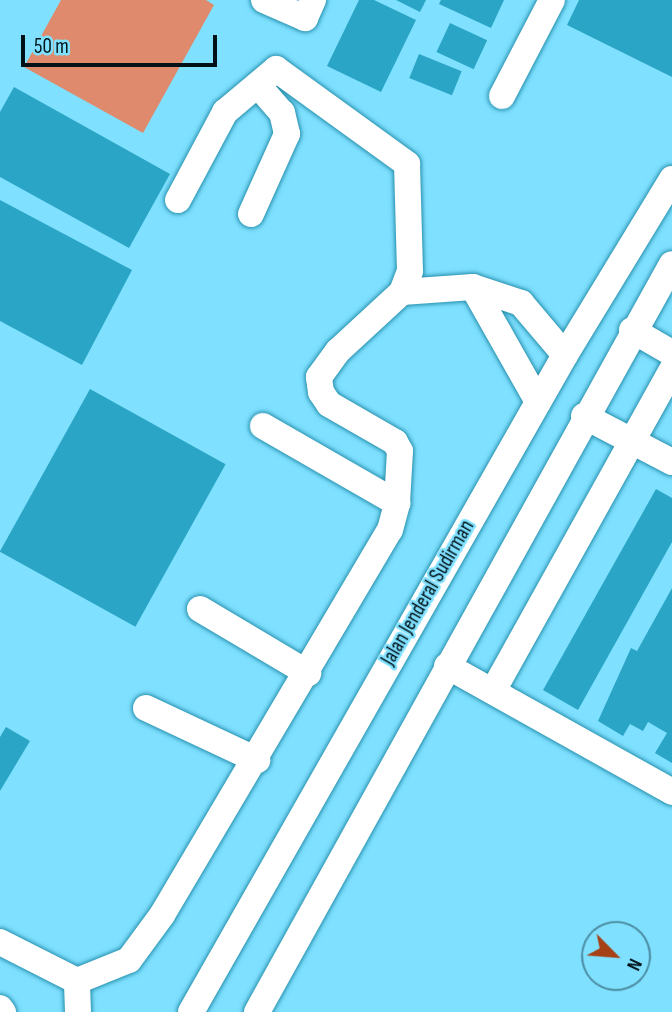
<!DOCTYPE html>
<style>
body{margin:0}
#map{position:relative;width:672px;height:1012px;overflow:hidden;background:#7fe0ff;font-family:"Sofia Sans Condensed",sans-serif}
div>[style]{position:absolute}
.green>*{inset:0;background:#df8a6c}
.building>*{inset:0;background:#2aa5c6;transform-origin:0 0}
.roads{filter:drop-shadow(0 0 2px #2791ae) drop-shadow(0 0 2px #2791ae)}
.minor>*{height:26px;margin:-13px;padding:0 13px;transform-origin:13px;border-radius:13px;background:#fff}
span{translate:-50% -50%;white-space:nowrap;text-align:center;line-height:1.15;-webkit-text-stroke:5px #7fe0ff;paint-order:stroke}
.street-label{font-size:21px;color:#001218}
.north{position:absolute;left:581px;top:921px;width:70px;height:70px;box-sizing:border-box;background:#7fe0ff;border:2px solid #4c8ea3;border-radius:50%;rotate:115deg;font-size:19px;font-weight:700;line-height:28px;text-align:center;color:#001218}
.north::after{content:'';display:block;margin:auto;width:24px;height:32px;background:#a64115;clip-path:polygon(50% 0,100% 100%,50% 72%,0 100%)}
.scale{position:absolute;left:21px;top:35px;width:196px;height:32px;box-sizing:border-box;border:4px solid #001218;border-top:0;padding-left:9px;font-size:21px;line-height:24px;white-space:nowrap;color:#001218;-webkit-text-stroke:5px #7fe0ff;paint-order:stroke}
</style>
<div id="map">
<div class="green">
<i style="clip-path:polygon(61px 0,206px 0,214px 5px,143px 133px,24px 67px)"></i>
</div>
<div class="building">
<i style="clip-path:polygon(359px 0,374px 0,416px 20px,381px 92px,327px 66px)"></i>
<i style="clip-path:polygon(396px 0,426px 0,420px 12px)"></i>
<i style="clip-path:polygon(441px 0,504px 0,491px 28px,439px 4px)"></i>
<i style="clip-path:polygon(579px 0,672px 0,672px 77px,567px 25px)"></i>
<i style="left:450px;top:23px;width:41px;height:32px;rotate:25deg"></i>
<i style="left:419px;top:54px;width:46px;height:26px;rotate:22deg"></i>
<i style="clip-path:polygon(14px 87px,170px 174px,129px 248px,0 177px,0 112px)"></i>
<i style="clip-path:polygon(0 200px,132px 270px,82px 365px,0 321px)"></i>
<i style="left:90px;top:389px;width:155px;height:186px;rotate:29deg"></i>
<i style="clip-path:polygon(656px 489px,672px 498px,672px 542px,578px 710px,543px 690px)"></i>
<i style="clip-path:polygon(672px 588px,672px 763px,655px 753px,667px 733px,648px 722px,643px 731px,630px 724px,623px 736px,598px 721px,631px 648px,637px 651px)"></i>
<i style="clip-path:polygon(6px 727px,30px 741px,0 791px,0 737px)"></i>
</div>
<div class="roads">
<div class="minor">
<i style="left:264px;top:0;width:45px;rotate:23.7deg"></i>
<i style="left:305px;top:18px;width:20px;rotate:-66deg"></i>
<i style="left:502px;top:96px;width:108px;rotate:-62.5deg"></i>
<i style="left:178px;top:200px;width:100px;rotate:-61.9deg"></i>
<i style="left:225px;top:112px;width:67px;rotate:-40.1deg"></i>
<i style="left:276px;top:69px;width:162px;rotate:35.9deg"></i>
<i style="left:407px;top:164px;width:107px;rotate:88.4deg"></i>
<i style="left:410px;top:271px;width:22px;rotate:111deg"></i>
<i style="left:402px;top:292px;width:71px;rotate:-4deg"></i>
<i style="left:473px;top:287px;width:51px;rotate:18.4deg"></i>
<i style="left:521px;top:303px;width:68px;rotate:49.8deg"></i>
<i style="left:251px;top:214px;width:88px;rotate:-65.8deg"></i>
<i style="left:287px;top:134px;width:22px;rotate:-103deg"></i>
<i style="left:282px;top:113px;width:35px;rotate:-131deg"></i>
<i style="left:473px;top:287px;width:132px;rotate:60.5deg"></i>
<i style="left:632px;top:330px;width:46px;rotate:29.9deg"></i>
<i style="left:584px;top:416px;width:99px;rotate:27.6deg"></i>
<i style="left:263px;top:426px;width:155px;rotate:29.9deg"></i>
<i style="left:200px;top:609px;width:126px;rotate:30.7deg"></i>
<i style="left:447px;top:666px;width:258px;rotate:29.2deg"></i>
<i style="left:493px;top:691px;width:368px;rotate:-60.9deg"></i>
<i style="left:146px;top:708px;width:123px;rotate:25.1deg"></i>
<i style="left:0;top:942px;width:86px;rotate:26.9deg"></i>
<i style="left:0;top:1008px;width:5px;rotate:53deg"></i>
<i style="left:78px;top:1012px;width:31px;rotate:-92deg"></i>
<i style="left:77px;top:981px;width:56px;rotate:-22deg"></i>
<i style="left:129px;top:960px;width:56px;rotate:-53.7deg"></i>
<i style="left:162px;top:915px;width:447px;rotate:-59.4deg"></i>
<i style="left:390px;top:530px;width:28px;rotate:-75deg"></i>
<i style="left:397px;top:503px;width:52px;rotate:-86.7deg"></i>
<i style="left:400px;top:451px;width:10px;rotate:-119deg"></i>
<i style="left:395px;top:442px;width:76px;rotate:-150.1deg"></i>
<i style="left:329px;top:404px;width:14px;rotate:-124deg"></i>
<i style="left:321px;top:392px;width:15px;rotate:-98deg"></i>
<i style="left:319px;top:377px;width:32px;rotate:-54deg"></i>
<i style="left:338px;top:351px;width:87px;rotate:-42.7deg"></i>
<i style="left:191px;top:1012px;width:756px;rotate:-60.35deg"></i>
<i style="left:565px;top:355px;width:206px;rotate:-58.7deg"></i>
<i style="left:257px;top:1012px;width:855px;rotate:-60.98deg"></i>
</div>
</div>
<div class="street-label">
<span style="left:428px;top:593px;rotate:-60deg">Jalan Jenderal Sudirman</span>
</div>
<div class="north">N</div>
<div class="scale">50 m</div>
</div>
